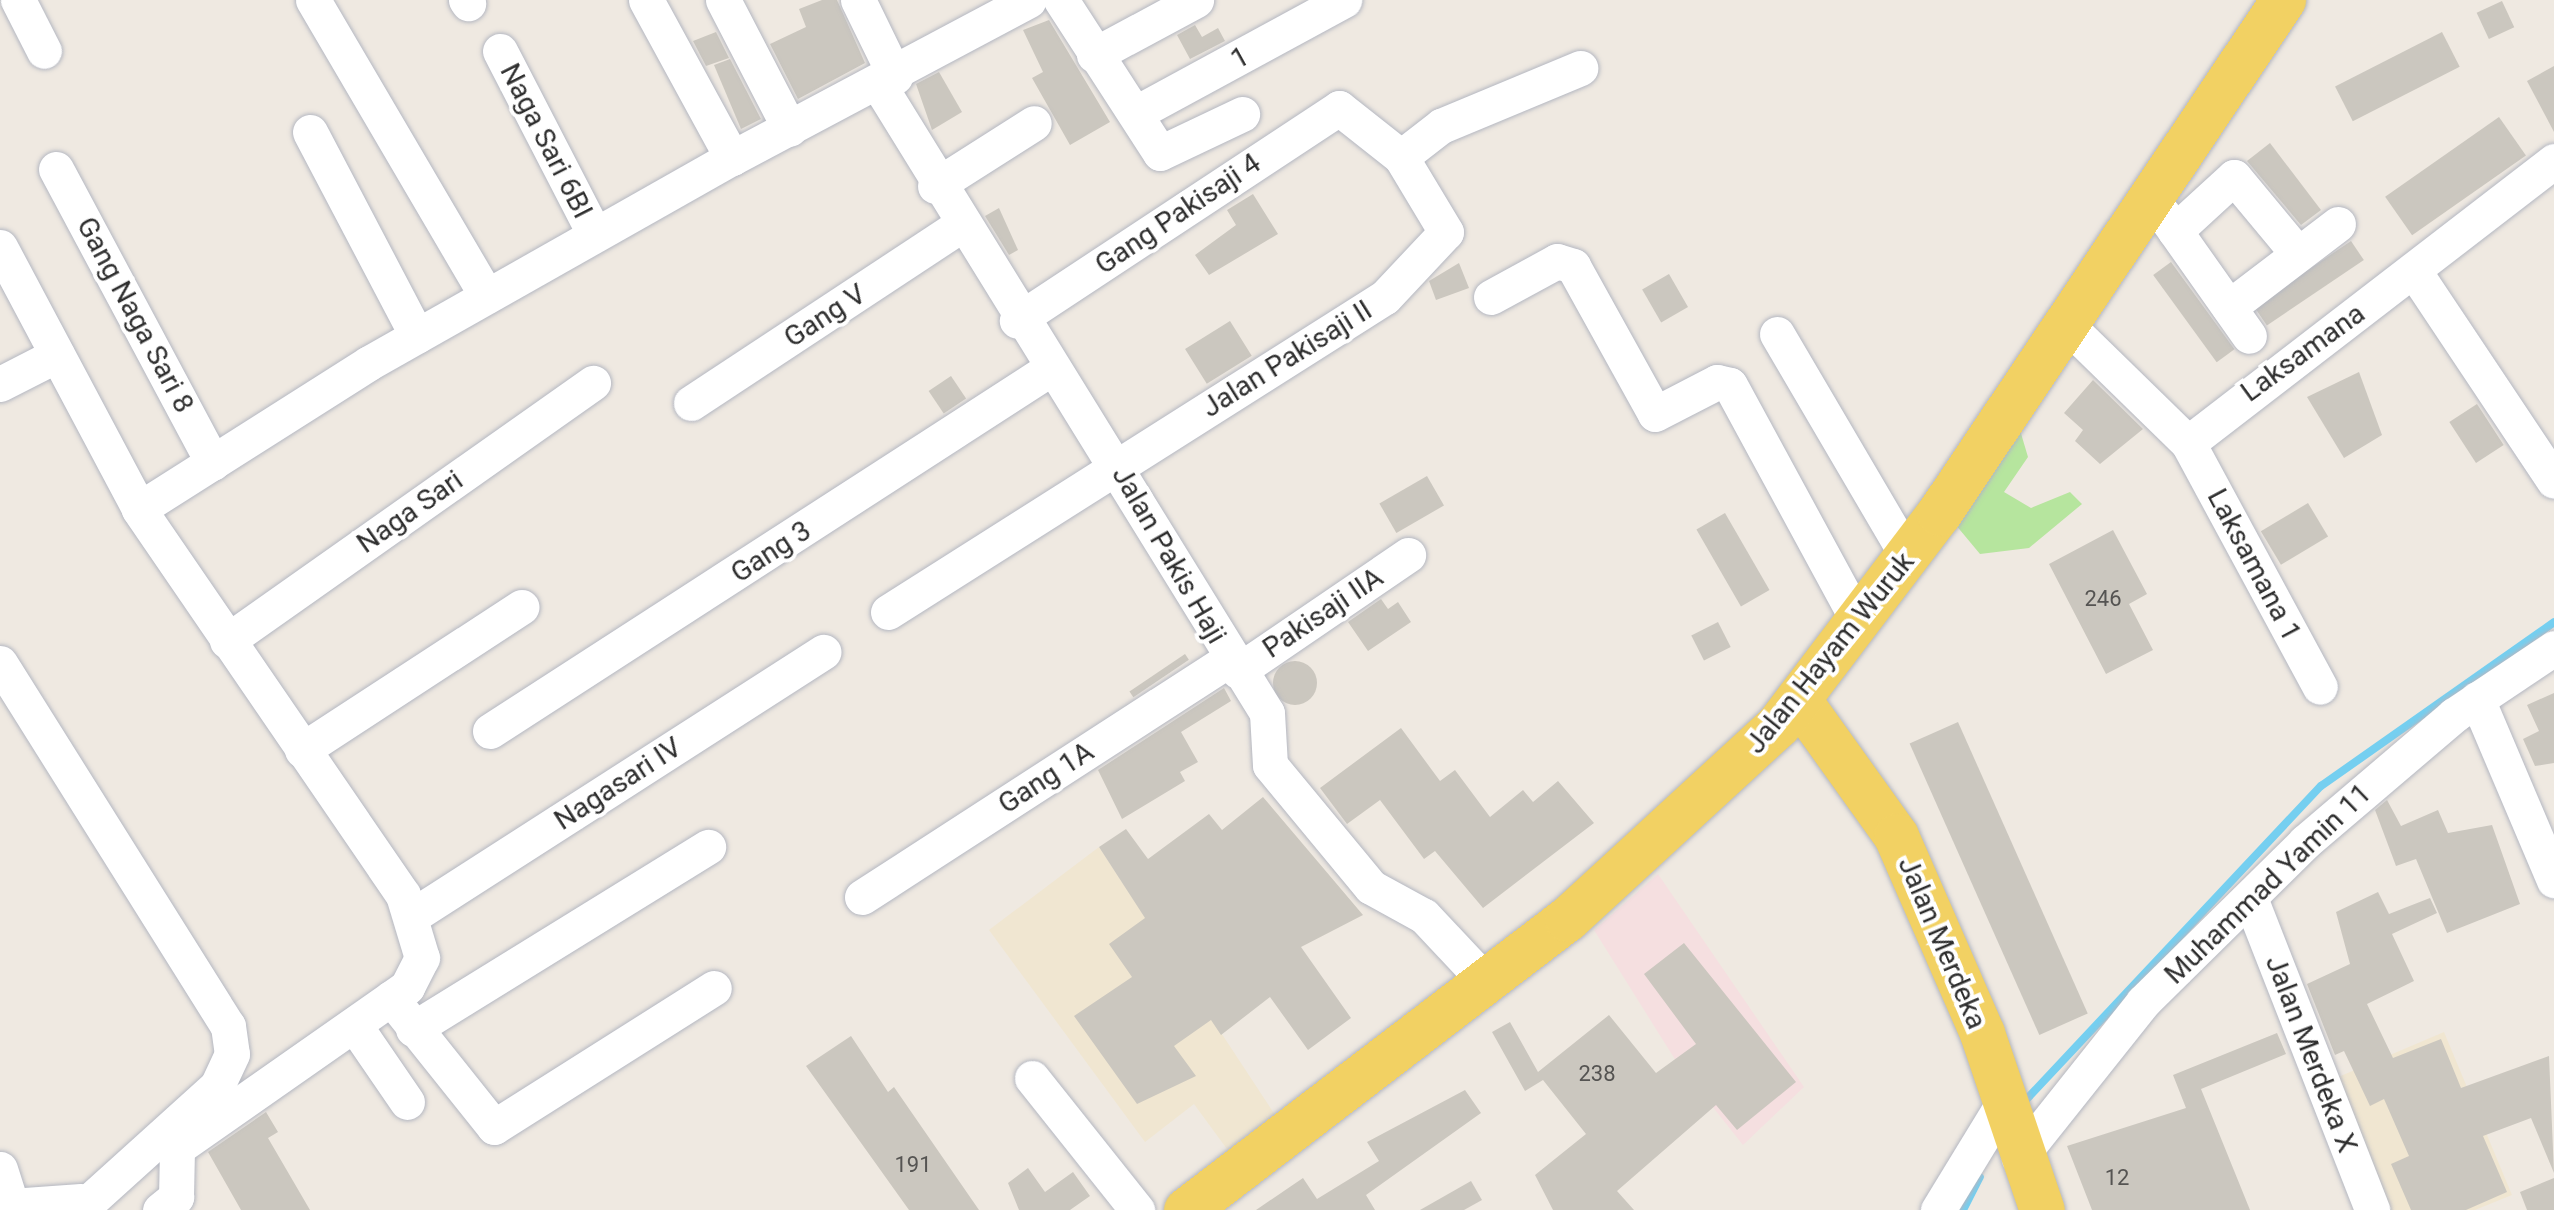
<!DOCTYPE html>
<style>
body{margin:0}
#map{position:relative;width:2554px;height:1210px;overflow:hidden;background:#efe9e1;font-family:Roboto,sans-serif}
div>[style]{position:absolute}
.education>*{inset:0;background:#f0e6d1}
.medical>*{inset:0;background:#f5dfe0}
.green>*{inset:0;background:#b6e59e}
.stream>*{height:8px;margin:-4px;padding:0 4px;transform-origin:4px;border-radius:4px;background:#75cff0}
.building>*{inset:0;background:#cbc7bf;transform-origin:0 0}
.round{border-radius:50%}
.roads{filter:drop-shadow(0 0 2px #b4b7c1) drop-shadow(0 0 2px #b4b7c1)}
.minor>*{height:35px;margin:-17.5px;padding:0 17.5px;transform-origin:17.5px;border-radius:17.5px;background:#fff}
.major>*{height:45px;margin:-22.5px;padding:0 22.5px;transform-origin:22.5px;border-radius:22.5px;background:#f2d163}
span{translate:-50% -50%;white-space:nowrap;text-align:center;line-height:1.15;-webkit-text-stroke:8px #fff;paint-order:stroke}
.number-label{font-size:22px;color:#555452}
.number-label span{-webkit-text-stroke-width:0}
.street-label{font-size:28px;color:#2e2e2e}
</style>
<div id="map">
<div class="education">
<i style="clip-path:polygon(1099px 847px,1281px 1124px,1235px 1160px,1194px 1104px,1145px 1142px,989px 930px)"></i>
<i style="clip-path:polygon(2444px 1032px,2512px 1195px,2475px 1210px,2376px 1210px,2322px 1084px)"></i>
</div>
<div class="medical">
<i style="clip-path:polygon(1658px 874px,1804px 1087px,1743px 1145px,1676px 1061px,1594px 930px)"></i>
</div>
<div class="green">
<i style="clip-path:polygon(2017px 420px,2028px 457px,2004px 492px,2031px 508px,2070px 492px,2082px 504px,2029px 548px,1980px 554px,1950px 518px)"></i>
</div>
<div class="stream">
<i style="left:2024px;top:1102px;width:434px;rotate:-46.8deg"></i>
<i style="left:2321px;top:786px;width:285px;rotate:-35.1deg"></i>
<i style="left:1963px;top:1210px;width:37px;rotate:-63deg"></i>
</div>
<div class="building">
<i style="clip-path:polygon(822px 0,837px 0,865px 63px,798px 99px,770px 44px,806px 27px,799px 9px)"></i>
<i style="left:2502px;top:1px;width:29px;height:28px;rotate:65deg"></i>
<i style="clip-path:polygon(1049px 20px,1110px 122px,1070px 145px,1032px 78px,1043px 72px,1023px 30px)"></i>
<i style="clip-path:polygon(1195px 25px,1202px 37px,1218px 28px,1225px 41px,1190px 59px,1177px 35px)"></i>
<i style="clip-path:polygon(716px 32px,729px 58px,706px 66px,693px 41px)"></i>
<i style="left:2442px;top:32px;width:39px;height:120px;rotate:63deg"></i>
<i style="clip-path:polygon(730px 59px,761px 119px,741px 129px,714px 65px)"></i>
<i style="clip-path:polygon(2554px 66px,2554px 132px,2527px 81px)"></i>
<i style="clip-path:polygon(939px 72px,962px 112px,932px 130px,916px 84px)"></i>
<i style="left:2499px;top:117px;width:47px;height:139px;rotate:55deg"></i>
<i style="clip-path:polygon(2270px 143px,2321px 210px,2301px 225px,2247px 161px)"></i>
<i style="clip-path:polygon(1253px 194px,1278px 234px,1209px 275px,1195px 255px,1236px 225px,1227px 210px)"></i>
<i style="clip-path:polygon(999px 208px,1018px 250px,1009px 255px,985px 216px)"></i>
<i style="left:2351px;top:241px;width:23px;height:117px;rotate:56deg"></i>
<i style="left:2171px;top:262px;width:108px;height:22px;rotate:54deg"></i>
<i style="clip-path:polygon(1459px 263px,1469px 288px,1436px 300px,1429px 281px)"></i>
<i style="left:1669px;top:274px;width:38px;height:31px;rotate:60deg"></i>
<i style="left:1230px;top:321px;width:41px;height:53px;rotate:58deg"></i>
<i style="clip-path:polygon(2359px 372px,2382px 435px,2344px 458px,2307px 397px)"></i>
<i style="left:951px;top:376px;width:27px;height:27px;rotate:56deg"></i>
<i style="clip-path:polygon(2093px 380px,2143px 429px,2100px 464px,2075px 441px,2083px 430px,2064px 413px)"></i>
<i style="left:2477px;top:404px;width:49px;height:33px;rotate:57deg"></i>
<i style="left:1427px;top:476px;width:34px;height:55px;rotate:60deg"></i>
<i style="left:2308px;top:503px;width:39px;height:55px;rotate:59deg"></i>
<i style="left:1725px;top:513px;width:89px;height:33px;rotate:60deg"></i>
<i style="clip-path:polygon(2113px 530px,2147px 594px,2129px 604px,2153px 650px,2106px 674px,2049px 564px)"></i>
<i style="clip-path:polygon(1381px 599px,1388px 609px,1398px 602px,1411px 622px,1368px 651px,1348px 622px)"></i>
<i style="left:1718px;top:622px;width:28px;height:30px;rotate:63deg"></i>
<i style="left:1185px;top:654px;width:7px;height:67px;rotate:56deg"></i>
<i class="round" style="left:1273px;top:661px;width:44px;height:44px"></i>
<i style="clip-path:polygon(1224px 688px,1231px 701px,1181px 732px,1198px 762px,1180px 772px,1185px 781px,1122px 819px,1098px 770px)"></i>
<i style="clip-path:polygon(2554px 693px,2554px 763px,2535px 766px,2523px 739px,2539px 731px,2527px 705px)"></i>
<i style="left:1958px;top:722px;width:319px;height:53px;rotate:66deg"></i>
<i style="clip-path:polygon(1401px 728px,1440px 781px,1455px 770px,1490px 817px,1523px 790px,1533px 802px,1558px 781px,1594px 823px,1483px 908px,1435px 851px,1424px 859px,1380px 800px,1347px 824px,1320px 788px)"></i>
<i style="clip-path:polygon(1263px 797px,1363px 915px,1301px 947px,1351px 1018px,1308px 1050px,1270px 997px,1221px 1035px,1211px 1020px,1174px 1046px,1196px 1076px,1137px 1104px,1074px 1016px,1132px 977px,1109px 944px,1145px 918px,1099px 847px,1126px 829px,1148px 859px,1209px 814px,1222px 830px)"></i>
<i style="clip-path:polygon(2387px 800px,2401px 826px,2438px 810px,2448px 833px,2492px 825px,2520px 904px,2447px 933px,2416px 859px,2396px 866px,2375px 810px)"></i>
<i style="clip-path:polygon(2378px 892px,2389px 914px,2430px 898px,2437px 913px,2392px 934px,2414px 981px,2367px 1004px,2393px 1058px,2441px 1039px,2461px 1088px,2549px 1056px,2554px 1173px,2531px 1118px,2483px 1136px,2507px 1192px,2466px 1210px,2411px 1210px,2391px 1164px,2409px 1156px,2384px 1099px,2370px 1106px,2344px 1051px,2335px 1055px,2307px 984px,2350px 964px,2336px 912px)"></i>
<i style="clip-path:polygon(1684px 943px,1796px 1082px,1737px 1130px,1716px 1105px,1617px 1191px,1634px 1210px,1553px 1210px,1535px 1175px,1586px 1134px,1543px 1080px,1525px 1091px,1492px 1032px,1510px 1022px,1538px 1072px,1609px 1015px,1656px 1073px,1696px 1044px,1644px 974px)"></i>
<i style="clip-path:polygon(2277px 1033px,2286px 1054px,2201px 1089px,2250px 1210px,2092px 1210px,2067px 1146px,2186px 1108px,2173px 1075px)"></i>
<i style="clip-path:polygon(851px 1036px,888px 1092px,894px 1087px,979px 1210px,909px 1210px,806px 1066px)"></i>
<i style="clip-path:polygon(1465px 1090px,1481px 1113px,1366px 1195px,1375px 1210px,1256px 1210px,1303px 1178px,1317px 1199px,1379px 1161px,1367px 1142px)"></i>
<i style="clip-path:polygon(266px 1112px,278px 1132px,268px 1138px,310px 1210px,241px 1210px,208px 1152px)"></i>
<i style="clip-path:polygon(1028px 1168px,1045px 1192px,1073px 1172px,1090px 1196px,1070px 1210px,1019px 1210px,1008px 1183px)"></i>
<i style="clip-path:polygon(2554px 1178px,2554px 1210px,2527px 1210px,2520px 1192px)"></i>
<i style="clip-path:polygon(1471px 1181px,1482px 1200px,1464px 1210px,1420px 1210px)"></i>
</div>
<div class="roads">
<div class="minor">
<i style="left:18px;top:0;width:57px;rotate:63deg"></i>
<i style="left:313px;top:0;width:343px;rotate:59.6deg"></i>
<i style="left:466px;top:0;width:4px;rotate:56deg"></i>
<i style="left:646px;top:0;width:180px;rotate:61.4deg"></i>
<i style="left:732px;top:158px;width:336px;rotate:-28deg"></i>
<i style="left:723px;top:0;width:145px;rotate:62.6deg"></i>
<i style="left:858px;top:0;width:85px;rotate:64deg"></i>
<i style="left:1061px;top:0;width:182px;rotate:57.1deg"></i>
<i style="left:1160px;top:153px;width:91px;rotate:-25.4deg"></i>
<i style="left:500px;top:51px;width:203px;rotate:62.7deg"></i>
<i style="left:1094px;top:55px;width:116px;rotate:-28.3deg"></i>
<i style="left:879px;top:85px;width:738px;rotate:58.29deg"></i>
<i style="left:1267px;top:713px;width:52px;rotate:86.7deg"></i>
<i style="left:1270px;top:765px;width:158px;rotate:50.4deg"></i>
<i style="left:1371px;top:887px;width:60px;rotate:28.7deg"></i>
<i style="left:1424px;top:916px;width:92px;rotate:46.8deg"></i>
<i style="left:1136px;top:113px;width:237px;rotate:-28.5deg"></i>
<i style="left:310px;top:132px;width:230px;rotate:62.3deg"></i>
<i style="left:1401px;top:157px;width:51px;rotate:-37.8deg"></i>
<i style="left:1441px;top:126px;width:151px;rotate:-22.6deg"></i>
<i style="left:56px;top:169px;width:333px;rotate:61.9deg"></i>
<i style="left:935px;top:186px;width:117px;rotate:-32.5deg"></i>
<i style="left:2163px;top:214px;width:149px;rotate:54.8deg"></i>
<i style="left:2175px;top:231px;width:80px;rotate:-42.5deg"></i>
<i style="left:2234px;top:177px;width:99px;rotate:50.3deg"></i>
<i style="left:0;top:247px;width:293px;rotate:62deg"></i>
<i style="left:2414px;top:271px;width:252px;rotate:56.3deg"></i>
<i style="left:1491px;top:297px;width:75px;rotate:-28.6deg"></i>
<i style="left:1557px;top:261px;width:17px;rotate:17deg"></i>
<i style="left:1573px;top:266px;width:169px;rotate:61deg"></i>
<i style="left:1655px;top:414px;width:70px;rotate:-27.3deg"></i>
<i style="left:1717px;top:382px;width:13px;rotate:13deg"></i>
<i style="left:1730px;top:385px;width:272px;rotate:61.5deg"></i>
<i style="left:2229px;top:307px;width:137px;rotate:-37.3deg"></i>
<i style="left:2067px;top:325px;width:169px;rotate:44.3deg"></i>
<i style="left:2188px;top:443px;width:277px;rotate:61.6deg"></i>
<i style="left:1777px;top:334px;width:259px;rotate:59.6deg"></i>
<i style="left:0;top:384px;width:64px;rotate:-27deg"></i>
<i style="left:691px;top:403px;width:321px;rotate:-33.4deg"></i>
<i style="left:2188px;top:443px;width:462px;rotate:-37.6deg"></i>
<i style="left:888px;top:612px;width:588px;rotate:-32.37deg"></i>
<i style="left:1385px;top:297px;width:89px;rotate:-46.8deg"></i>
<i style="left:1446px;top:232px;width:87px;rotate:-121deg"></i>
<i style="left:1401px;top:157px;width:79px;rotate:-141.7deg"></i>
<i style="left:1339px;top:108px;width:386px;rotate:146.6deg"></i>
<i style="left:227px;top:641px;width:448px;rotate:-35.2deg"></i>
<i style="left:0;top:663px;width:429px;rotate:57.9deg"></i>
<i style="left:228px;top:1026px;width:28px;rotate:82deg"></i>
<i style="left:232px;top:1054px;width:35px;rotate:115deg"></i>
<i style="left:217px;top:1086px;width:185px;rotate:137.9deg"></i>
<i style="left:1238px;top:671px;width:206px;rotate:-34.3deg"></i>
<i style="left:2477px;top:699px;width:197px;rotate:67deg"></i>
<i style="left:490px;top:731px;width:667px;rotate:-32.88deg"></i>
<i style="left:302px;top:750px;width:262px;rotate:-33.1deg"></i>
<i style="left:862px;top:897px;width:438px;rotate:-32.9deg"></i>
<i style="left:2250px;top:898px;width:335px;rotate:68.6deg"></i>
<i style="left:412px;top:916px;width:489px;rotate:-32.7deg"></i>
<i style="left:391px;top:998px;width:165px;rotate:51.4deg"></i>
<i style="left:494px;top:1127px;width:260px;rotate:-32.3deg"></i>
<i style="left:355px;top:1026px;width:92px;rotate:55.6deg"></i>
<i style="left:413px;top:1029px;width:347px;rotate:-31.7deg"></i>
<i style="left:1032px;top:1078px;width:169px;rotate:51.5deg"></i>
<i style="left:2019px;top:1158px;width:199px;rotate:-51.5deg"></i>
<i style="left:2143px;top:1002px;width:228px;rotate:-44.6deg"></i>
<i style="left:2305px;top:842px;width:196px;rotate:-40.4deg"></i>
<i style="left:2454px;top:715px;width:120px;rotate:-33.8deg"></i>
<i style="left:0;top:1169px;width:43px;rotate:72.4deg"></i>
<i style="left:11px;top:1206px;width:70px;rotate:-4.1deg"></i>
<i style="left:160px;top:1210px;width:21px;rotate:-39deg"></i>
<i style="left:176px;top:1197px;width:49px;rotate:-88.8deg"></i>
<i style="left:177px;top:1148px;width:281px;rotate:-35deg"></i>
<i style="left:407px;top:987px;width:33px;rotate:-63deg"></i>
<i style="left:422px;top:958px;width:66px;rotate:-106.8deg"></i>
<i style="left:403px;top:895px;width:468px;rotate:-124.4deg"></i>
<i style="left:139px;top:509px;width:272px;rotate:-32.4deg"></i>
<i style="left:369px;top:363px;width:417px;rotate:-29.5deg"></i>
<i style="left:1938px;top:1210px;width:127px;rotate:-58.6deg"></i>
</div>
<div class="major">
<i style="left:1798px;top:699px;width:168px;rotate:54.4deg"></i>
<i style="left:1896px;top:836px;width:215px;rotate:66.4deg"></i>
<i style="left:1982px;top:1033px;width:187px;rotate:71.3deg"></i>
<i style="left:1186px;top:1210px;width:479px;rotate:-37.4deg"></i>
<i style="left:1567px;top:919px;width:287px;rotate:-42.6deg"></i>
<i style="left:1778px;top:725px;width:266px;rotate:-52.8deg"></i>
<i style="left:1939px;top:513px;width:618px;rotate:-56.16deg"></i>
</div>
</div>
<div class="number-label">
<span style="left:2103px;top:599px">246</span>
<span style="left:1597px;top:1074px">238</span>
<span style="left:913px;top:1165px">191</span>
<span style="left:2117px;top:1178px">12</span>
</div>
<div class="street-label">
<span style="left:1240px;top:58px;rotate:-29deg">1</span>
<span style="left:546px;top:141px;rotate:63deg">Naga Sari 6BI</span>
<span style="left:1178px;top:214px;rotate:-34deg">Gang Pakisaji 4</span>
<span style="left:135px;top:315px;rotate:62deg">Gang Naga Sari 8</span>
<span style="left:825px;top:316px;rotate:-33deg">Gang V</span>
<span style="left:2303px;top:353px;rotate:-36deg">Laksamana</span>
<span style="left:1287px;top:359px;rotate:-32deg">Jalan Pakisaji II</span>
<span style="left:410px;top:512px;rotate:-35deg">Naga Sari</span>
<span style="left:771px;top:552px;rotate:-33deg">Gang 3</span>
<span style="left:1169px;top:555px;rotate:60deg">Jalan Pakis Haji</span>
<span style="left:2254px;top:565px;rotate:62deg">Laksamana 1</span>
<span style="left:1323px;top:613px;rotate:-34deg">Pakisaji IIA</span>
<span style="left:1830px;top:653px;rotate:-51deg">Jalan Hayam Wuruk</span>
<span style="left:1046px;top:778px;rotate:-33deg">Gang 1A</span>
<span style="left:618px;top:784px;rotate:-33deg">Nagasari IV</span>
<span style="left:2268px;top:884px;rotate:-44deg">Muhammad Yamin 11</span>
<span style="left:1942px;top:943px;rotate:67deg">Jalan Merdeka</span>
<span style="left:2311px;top:1054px;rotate:69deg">Jalan Merdeka X</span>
</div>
</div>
